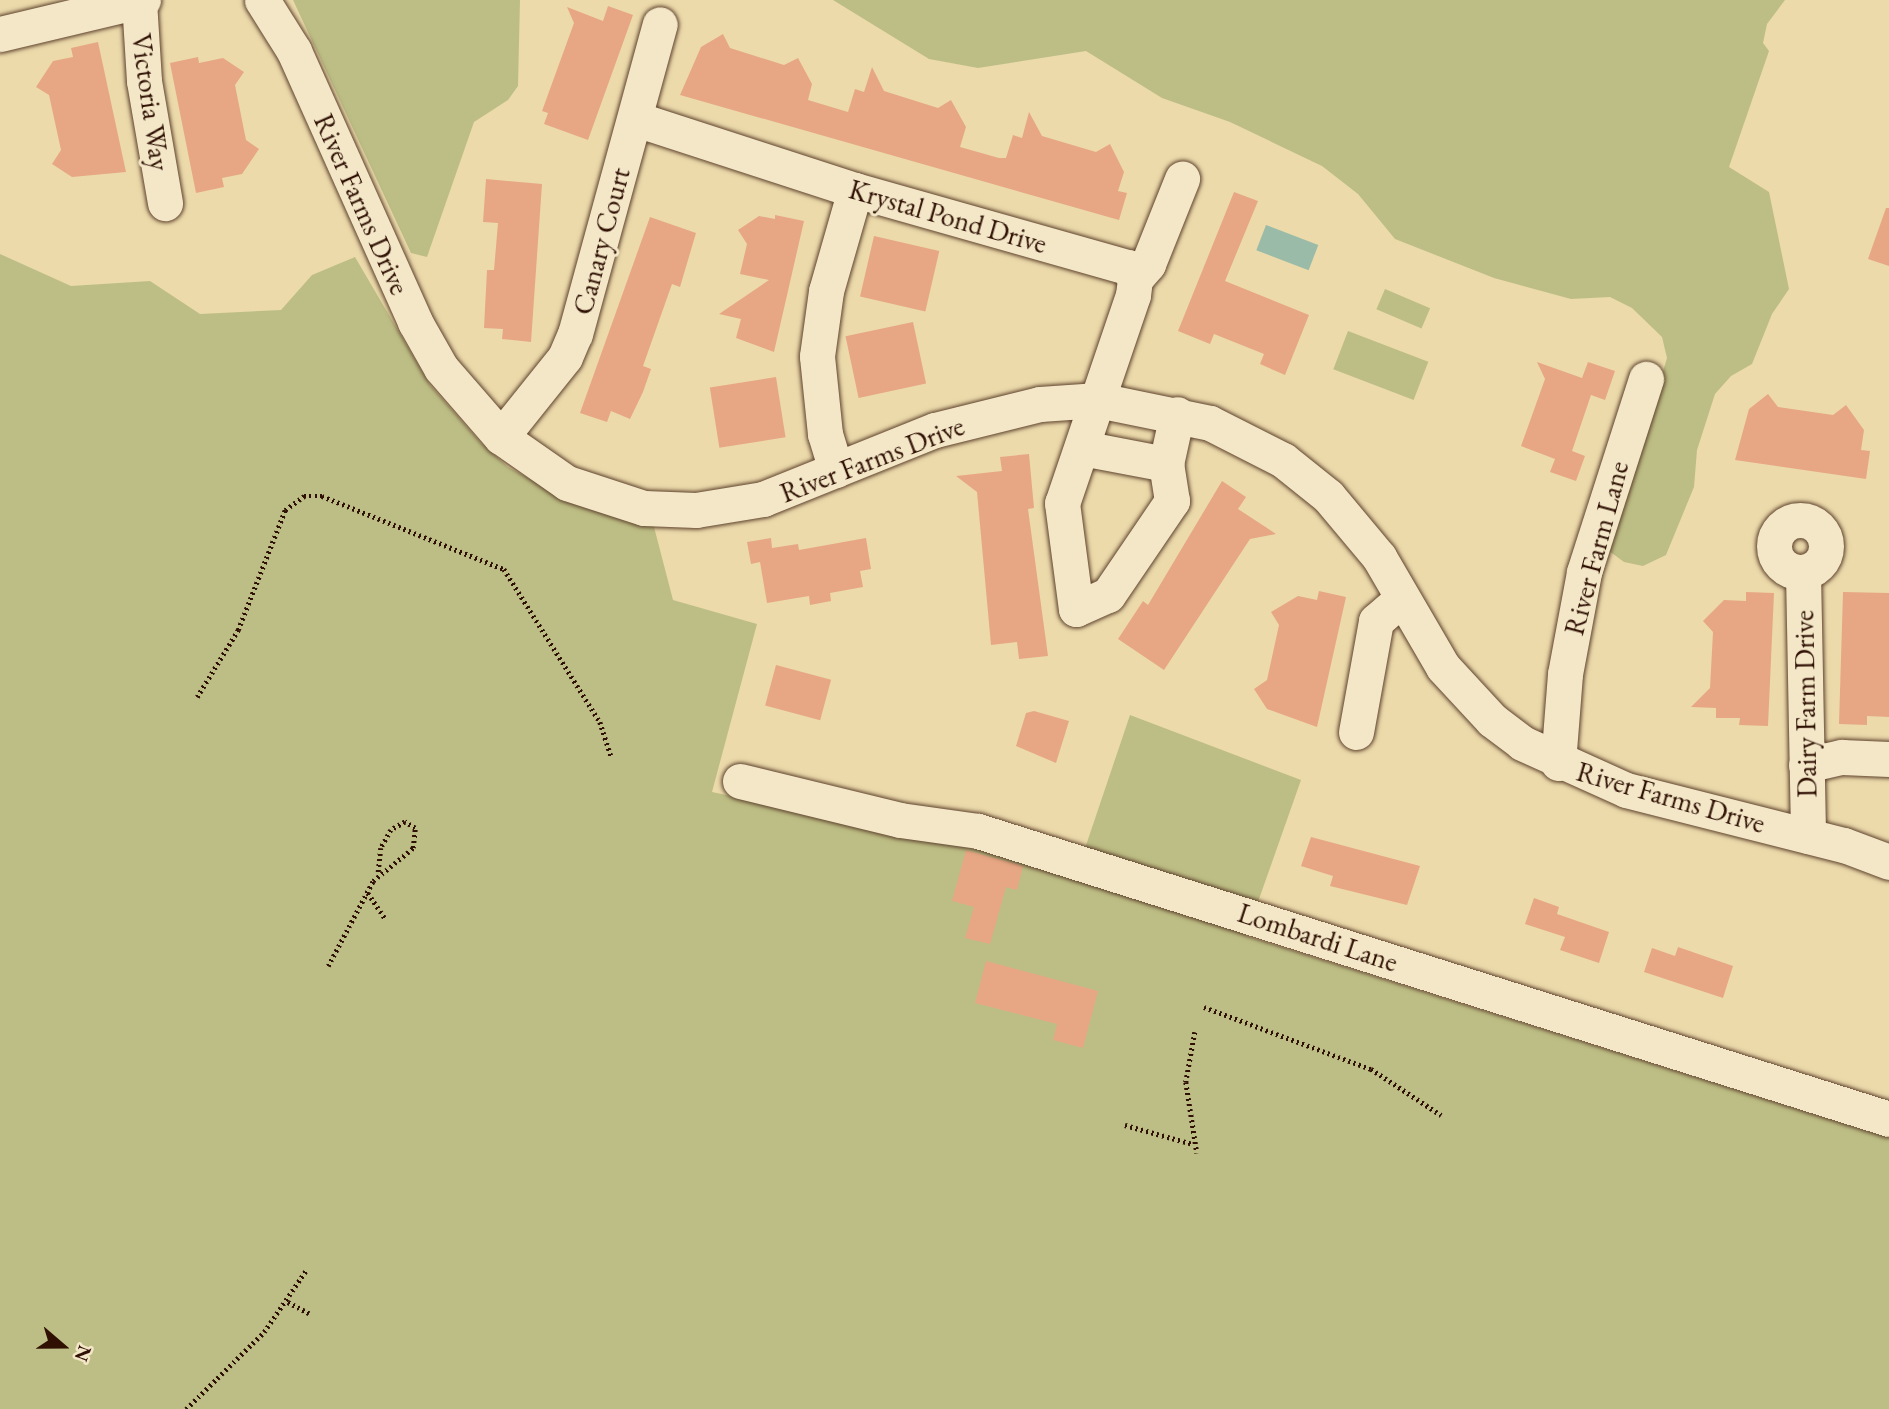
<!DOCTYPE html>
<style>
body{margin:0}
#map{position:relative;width:1889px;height:1409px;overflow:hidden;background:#ecdaab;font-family:"EB Garamond",serif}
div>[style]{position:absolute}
.green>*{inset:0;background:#bdbe85;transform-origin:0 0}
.water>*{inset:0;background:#99bba7;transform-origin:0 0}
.building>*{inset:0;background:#e7a784;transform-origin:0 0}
.path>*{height:4.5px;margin-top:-2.25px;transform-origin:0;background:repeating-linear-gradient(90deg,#2f1003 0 2px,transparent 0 5.5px)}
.roads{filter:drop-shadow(0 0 2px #5e422d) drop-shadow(0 0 2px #5e422d)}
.minor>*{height:35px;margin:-17.5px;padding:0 17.5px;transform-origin:17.5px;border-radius:17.5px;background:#f3e7c8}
.minor>.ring{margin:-17.5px;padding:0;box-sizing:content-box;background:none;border:35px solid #f3e7c8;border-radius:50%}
span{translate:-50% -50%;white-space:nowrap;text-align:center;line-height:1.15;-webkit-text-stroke:6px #f3e7c8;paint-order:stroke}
.street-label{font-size:28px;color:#2f1003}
.north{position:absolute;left:28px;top:1311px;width:70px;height:70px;-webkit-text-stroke:5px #f3e7c8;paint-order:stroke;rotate:110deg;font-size:19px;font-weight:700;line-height:28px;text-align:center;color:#2f1003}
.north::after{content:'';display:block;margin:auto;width:24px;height:32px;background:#2f1003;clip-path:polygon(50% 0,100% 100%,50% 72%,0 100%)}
</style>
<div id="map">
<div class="green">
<i style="clip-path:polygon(293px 0,520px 0,518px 86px,508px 100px,474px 122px,427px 257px,411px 253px)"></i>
<i style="clip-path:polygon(833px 0,1785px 0,1767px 24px,1763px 43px,1769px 51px,1729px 167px,1769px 192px,1789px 289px,1772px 314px,1752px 364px,1731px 376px,1715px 394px,1697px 450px,1694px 487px,1666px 555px,1643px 566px,1624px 562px,1609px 551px,1667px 358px,1662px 337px,1632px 308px,1610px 297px,1571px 299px,1494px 278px,1395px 239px,1358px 194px,1322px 166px,1230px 122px,1162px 98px,1086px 51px,978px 68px,929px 59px)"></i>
<i style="clip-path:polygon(0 254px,71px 286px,150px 281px,200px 314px,281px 310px,312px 275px,355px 257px,430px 385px,481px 443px,508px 467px,563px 497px,653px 523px,673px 600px,757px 624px,712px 792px,1078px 869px,1130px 715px,1301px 780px,1246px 936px,1889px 1138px,1889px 1409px,0 1409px)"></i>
<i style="left:1385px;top:289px;width:49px;height:22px;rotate:23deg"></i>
<i style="left:1348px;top:331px;width:86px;height:41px;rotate:21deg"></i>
</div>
<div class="water">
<i style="left:1266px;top:225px;width:56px;height:27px;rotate:21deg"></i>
</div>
<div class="building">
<i style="clip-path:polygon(608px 6px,633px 15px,588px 140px,544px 124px,548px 113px,542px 111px,574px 23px,567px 7px,603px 21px)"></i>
<i style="clip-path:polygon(723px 34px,730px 48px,784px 65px,798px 58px,812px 84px,808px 100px,848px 112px,855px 89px,864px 92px,872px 67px,884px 91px,938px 108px,951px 100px,966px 127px,960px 147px,999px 158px,1006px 158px,1013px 135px,1022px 138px,1029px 112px,1042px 136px,1096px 152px,1110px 144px,1124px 172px,1118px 191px,1127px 193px,1119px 220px,680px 95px,701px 47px)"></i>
<i style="clip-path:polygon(98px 42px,126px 172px,72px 177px,52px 164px,61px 150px,49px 95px,36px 87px,53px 61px,73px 57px,71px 48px)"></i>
<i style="clip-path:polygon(198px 57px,199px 63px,223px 58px,244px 72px,235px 85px,246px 140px,259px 149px,242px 174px,222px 178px,224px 187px,196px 193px,170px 63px)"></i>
<i style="clip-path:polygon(486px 179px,542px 184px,531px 342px,502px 339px,503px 329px,484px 328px,487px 270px,494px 270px,498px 223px,483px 222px)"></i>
<i style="clip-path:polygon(1234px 192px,1258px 201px,1225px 281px,1309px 315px,1285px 375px,1260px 364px,1264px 354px,1214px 334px,1210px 344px,1178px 331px)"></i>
<i style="clip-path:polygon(1886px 208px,1889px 208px,1889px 266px,1868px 259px)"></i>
<i style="clip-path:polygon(775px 215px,804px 221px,774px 352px,736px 338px,741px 319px,719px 314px,769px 280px,740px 274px,747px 244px,738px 230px,759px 216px,775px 219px)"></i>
<i style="clip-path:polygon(650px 217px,696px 233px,680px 287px,672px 284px,643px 366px,651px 369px,643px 392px,630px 419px,611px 411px,607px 422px,580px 413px)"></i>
<i style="left:874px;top:236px;width:67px;height:62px;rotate:13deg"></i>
<i style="left:913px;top:322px;width:63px;height:69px;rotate:78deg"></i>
<i style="clip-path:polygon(1537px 362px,1582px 378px,1588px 362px,1615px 371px,1605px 400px,1591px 395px,1572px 451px,1585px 456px,1576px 481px,1550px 472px,1555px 459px,1521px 446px,1545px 379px)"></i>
<i style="left:776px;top:377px;width:61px;height:67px;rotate:81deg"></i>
<i style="clip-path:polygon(1768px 394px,1778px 407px,1833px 415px,1846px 405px,1864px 430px,1861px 450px,1870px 451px,1866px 479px,1735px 460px,1749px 409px)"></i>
<i style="clip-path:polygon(1029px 454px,1034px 508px,1028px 509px,1048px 656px,1019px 659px,1017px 642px,991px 645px,977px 492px,956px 476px,1002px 471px,1000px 457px)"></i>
<i style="clip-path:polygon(1222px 481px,1246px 497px,1238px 509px,1276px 534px,1250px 539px,1164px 670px,1118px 639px,1143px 601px,1148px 605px)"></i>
<i style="clip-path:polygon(771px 538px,772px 548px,798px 544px,799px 550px,866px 538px,871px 569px,860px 571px,863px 587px,830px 593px,831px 601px,810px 605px,809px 596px,767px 603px,760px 562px,751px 564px,747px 542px)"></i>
<i style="clip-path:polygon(1319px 591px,1346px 597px,1317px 727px,1267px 709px,1254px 689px,1267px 680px,1279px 625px,1271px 612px,1298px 596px,1317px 600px)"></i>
<i style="clip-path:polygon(1746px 592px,1774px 593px,1768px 726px,1739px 725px,1740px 718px,1716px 718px,1716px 708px,1691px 707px,1710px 688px,1713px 632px,1703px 621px,1724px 600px,1746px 601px)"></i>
<i style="clip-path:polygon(1843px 592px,1889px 593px,1889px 717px,1867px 716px,1867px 725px,1839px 724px)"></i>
<i style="left:776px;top:665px;width:57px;height:42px;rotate:15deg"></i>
<i style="clip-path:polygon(1034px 711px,1069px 721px,1056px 763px,1016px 746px,1026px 713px)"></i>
<i style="clip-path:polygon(1311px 837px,1420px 866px,1407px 905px,1330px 886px,1333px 876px,1301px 866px)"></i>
<i style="clip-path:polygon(966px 850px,1023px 866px,1017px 890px,1006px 887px,990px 944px,965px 938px,974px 907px,952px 901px)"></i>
<i style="clip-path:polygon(1534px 898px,1559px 907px,1557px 914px,1609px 932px,1599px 963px,1560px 950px,1565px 937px,1525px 924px)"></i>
<i style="clip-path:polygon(1678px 947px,1733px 966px,1723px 998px,1644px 972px,1652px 948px,1675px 956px)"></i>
<i style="clip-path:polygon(986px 961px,1098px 991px,1083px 1048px,1053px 1040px,1057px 1024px,975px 1003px)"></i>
</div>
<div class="path">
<i style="left:197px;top:697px;width:79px;rotate:-58.5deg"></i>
<i style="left:238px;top:630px;width:129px;rotate:-68.6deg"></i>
<i style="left:285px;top:510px;width:24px;rotate:-36deg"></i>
<i style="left:304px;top:496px;width:18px"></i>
<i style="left:322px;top:496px;width:196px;rotate:21.9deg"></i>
<i style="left:504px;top:569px;width:181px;rotate:57.9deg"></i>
<i style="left:600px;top:722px;width:38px;rotate:72deg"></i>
<i style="left:368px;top:893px;width:32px;rotate:56deg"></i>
<i style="left:328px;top:966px;width:96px;rotate:-62.1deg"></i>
<i style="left:373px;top:881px;width:52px;rotate:-39.5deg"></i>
<i style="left:413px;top:848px;width:20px;rotate:-84deg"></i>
<i style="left:415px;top:828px;width:12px;rotate:-149deg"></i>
<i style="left:405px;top:822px;width:16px;rotate:150deg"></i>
<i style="left:391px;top:830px;width:21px;rotate:119deg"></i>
<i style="left:381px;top:848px;width:27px;rotate:96deg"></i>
<i style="left:1204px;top:1007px;width:178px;rotate:20.4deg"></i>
<i style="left:1371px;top:1069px;width:84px;rotate:33.3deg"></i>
<i style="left:1195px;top:1032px;width:51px;rotate:100.2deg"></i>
<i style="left:1186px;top:1082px;width:72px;rotate:81.2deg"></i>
<i style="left:1125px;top:1125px;width:71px;rotate:15.6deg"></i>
<i style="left:288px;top:1302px;width:24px;rotate:28deg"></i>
<i style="left:186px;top:1409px;width:110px;rotate:-44.6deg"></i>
<i style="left:264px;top:1332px;width:76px;rotate:-55.7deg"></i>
</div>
<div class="roads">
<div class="minor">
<i style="left:262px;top:0;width:60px;rotate:57.9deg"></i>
<i style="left:294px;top:51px;width:297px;rotate:65.9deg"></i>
<i style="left:415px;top:322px;width:53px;rotate:60.5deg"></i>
<i style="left:441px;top:368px;width:91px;rotate:49deg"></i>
<i style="left:501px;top:437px;width:80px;rotate:34.9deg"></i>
<i style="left:567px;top:483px;width:81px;rotate:18deg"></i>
<i style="left:644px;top:508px;width:52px;rotate:2.2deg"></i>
<i style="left:696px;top:510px;width:68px;rotate:-9.3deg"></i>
<i style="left:763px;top:499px;width:185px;rotate:-21.9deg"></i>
<i style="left:935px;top:430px;width:108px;rotate:-13.9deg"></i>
<i style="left:1040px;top:404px;width:58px;rotate:-3.9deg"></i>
<i style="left:1098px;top:400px;width:114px;rotate:11.6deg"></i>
<i style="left:1210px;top:423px;width:82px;rotate:26.9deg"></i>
<i style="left:1283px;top:460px;width:58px;rotate:38.7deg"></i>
<i style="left:1328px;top:496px;width:80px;rotate:50.1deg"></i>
<i style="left:1379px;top:557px;width:127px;rotate:59.8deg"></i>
<i style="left:1443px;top:667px;width:72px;rotate:47.2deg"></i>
<i style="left:1492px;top:720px;width:38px;rotate:37deg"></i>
<i style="left:1522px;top:743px;width:114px;rotate:24.3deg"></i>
<i style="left:1626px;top:790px;width:225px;rotate:14.2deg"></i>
<i style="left:1844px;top:845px;width:48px;rotate:20.7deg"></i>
<i style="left:139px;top:1px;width:80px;rotate:86.4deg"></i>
<i style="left:144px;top:81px;width:124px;rotate:80.2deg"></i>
<i style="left:0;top:34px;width:147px;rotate:-13.4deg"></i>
<i style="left:636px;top:119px;width:230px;rotate:18deg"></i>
<i style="left:855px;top:190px;width:284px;rotate:15.8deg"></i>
<i style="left:1128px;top:267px;width:14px;rotate:60deg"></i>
<i style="left:1135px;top:279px;width:16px;rotate:97deg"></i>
<i style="left:1133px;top:295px;width:220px;rotate:108.8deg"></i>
<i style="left:1062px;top:503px;width:107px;rotate:82.5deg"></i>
<i style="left:1076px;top:609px;width:35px;rotate:-24deg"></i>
<i style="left:1108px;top:595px;width:114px;rotate:-55.8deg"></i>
<i style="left:1172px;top:501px;width:37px;rotate:-99deg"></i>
<i style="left:1166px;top:464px;width:51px;rotate:-77.6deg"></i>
<i style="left:1135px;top:279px;width:20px;rotate:-49deg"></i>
<i style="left:1148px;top:264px;width:92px;rotate:-68.2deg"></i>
<i style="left:501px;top:437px;width:102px;rotate:-51.3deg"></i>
<i style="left:565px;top:357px;width:25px;rotate:-67deg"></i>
<i style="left:575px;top:334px;width:321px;rotate:-74.7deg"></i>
<i style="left:1082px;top:448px;width:86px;rotate:10.8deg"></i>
<i style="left:836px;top:470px;width:38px;rotate:-107deg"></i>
<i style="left:825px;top:434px;width:78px;rotate:-95.9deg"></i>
<i style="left:817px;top:356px;width:66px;rotate:-82.1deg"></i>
<i style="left:826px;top:291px;width:105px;rotate:-74deg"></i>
<i class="ring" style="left:1774px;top:520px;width:17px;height:17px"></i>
<i style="left:1803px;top:572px;width:264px;rotate:88.9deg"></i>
<i style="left:1356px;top:732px;width:113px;rotate:-79.8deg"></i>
<i style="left:1376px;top:621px;width:33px;rotate:-41deg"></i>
<i style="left:1558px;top:763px;width:89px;rotate:-85.5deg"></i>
<i style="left:1565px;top:674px;width:104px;rotate:-79.4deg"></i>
<i style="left:1584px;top:572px;width:203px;rotate:-72.2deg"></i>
<i style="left:1806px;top:765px;width:37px;rotate:-13deg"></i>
<i style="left:1842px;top:757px;width:47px;rotate:2.4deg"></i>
<i style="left:740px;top:781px;width:165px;rotate:13.7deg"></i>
<i style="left:900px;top:820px;width:79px;rotate:8deg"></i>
<i style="left:978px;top:831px;width:955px;rotate:17.54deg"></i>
</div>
</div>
<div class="street-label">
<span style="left:151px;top:102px;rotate:82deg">Victoria Way</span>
<span style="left:362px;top:204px;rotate:66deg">River Farms Drive</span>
<span style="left:948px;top:216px;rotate:16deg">Krystal Pond Drive</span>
<span style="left:601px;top:241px;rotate:-75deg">Canary Court</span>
<span style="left:872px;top:459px;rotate:-21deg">River Farms Drive</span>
<span style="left:1596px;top:548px;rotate:-75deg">River Farm Lane</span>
<span style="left:1805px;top:704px;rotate:-91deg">Dairy Farm Drive</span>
<span style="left:1671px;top:797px;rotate:16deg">River Farms Drive</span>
<span style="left:1318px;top:937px;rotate:18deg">Lombardi Lane</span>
</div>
<div class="north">N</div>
</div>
